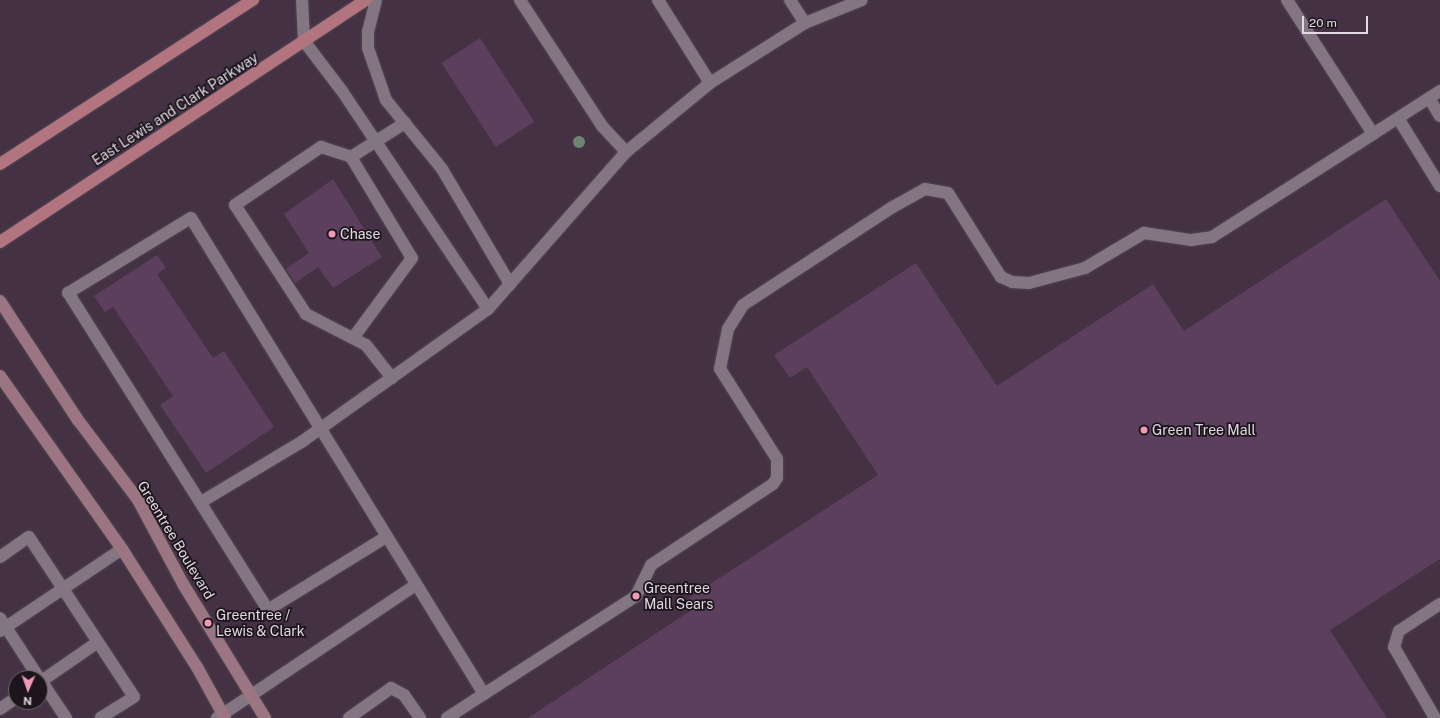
<!DOCTYPE html>
<style>
body{margin:0}
#map{position:relative;width:1440px;height:718px;overflow:hidden;background:#382b38;font-family:"Public Sans",sans-serif}
div>[style]{position:absolute}
.built>*{inset:0;background:#443244}
.building>*{inset:0;background:#5c3f5c;transform-origin:0 0}
.roads{filter:drop-shadow(0 0 1px #524752) drop-shadow(0 0 1px #524752)}
.lane>*{height:12px;margin:-6px;padding:0 6px;transform-origin:6px;border-radius:6px;background:#847583}
.secondary>*{height:12px;margin:-6px;padding:0 6px;transform-origin:6px;border-radius:6px;background:#9b7581}
.primary>*{height:12px;margin:-6px;padding:0 6px;transform-origin:6px;border-radius:6px;background:#b2757f}
.trees>*{width:12px;height:12px;margin:-6px;border-radius:50%;background:#6c8672}
.dots>*{width:11px;height:11px;translate:-50% -50%;box-sizing:border-box;border:2px solid #1c161c;border-radius:50%}
span{translate:-50% -50%;white-space:nowrap;text-align:center;line-height:1.15;-webkit-text-stroke:3.5px #1c161c;paint-order:stroke}
.street-label{font-size:14px;color:#e2d9e2}
.poi-label{font-size:14px;color:#e2d9e2}
.left{translate:0 -50%;text-align:left}
.north{position:absolute;left:8px;top:670px;width:40px;height:40px;box-sizing:border-box;background:#1c161c;border:1px solid #6b646b;border-radius:50%;rotate:182deg;font-size:11px;font-weight:700;line-height:16px;text-align:center;color:#e2d9e2}
.north::after{content:'';display:block;margin:auto;width:14px;height:18px;background:#f09ab6;clip-path:polygon(50% 0,100% 100%,50% 72%,0 100%)}
.scale{position:absolute;left:1302px;top:16px;width:66px;height:18px;box-sizing:border-box;border:2px solid #e2d9e2;border-top:0;padding-left:5px;font-size:12px;line-height:14px;white-space:nowrap;color:#e2d9e2;-webkit-text-stroke:3px #1c161c;paint-order:stroke}
</style>
<div id="map">
<div class="built">
<i style="clip-path:polygon(evenodd,0 0,1440px 0,1440px 718px,0 718px,0 0,16px 678px,40px 678px,40px 702px,16px 702px,16px 678px)"></i>
</div>
<div class="building">
<i style="left:480px;top:38px;width:100px;height:46px;rotate:57deg"></i>
<i style="clip-path:polygon(333px 179px,382px 257px,333px 288px,318px 267px,295px 283px,286px 269px,309px 253px,284px 214px)"></i>
<i style="clip-path:polygon(1386px 199px,1440px 281px,1440px 559px,1330px 630px,1387px 718px,528px 718px,693px 609px,687px 599px,878px 475px,807px 367px,790px 378px,774px 355px,916px 263px,997px 386px,1153px 284px,1184px 331px)"></i>
<i style="clip-path:polygon(157px 255px,166px 268px,157px 274px,213px 358px,224px 351px,274px 427px,206px 473px,160px 405px,173px 396px,113px 307px,105px 312px,94px 296px)"></i>
</div>
<div class="roads">
<div class="lane">
<i style="left:302px;top:0;width:41px;rotate:87.2deg"></i>
<i style="left:304px;top:41px;width:63px;rotate:52.8deg"></i>
<i style="left:342px;top:91px;width:262px;rotate:56.2deg"></i>
<i style="left:376px;top:0;width:32px;rotate:104deg"></i>
<i style="left:368px;top:31px;width:17px;rotate:90deg"></i>
<i style="left:368px;top:48px;width:55px;rotate:70.9deg"></i>
<i style="left:386px;top:100px;width:89px;rotate:50.9deg"></i>
<i style="left:442px;top:169px;width:134px;rotate:59.4deg"></i>
<i style="left:520px;top:0;width:150px;rotate:56.9deg"></i>
<i style="left:602px;top:126px;width:35px;rotate:47deg"></i>
<i style="left:658px;top:0;width:98px;rotate:57.9deg"></i>
<i style="left:790px;top:0;width:27px;rotate:57deg"></i>
<i style="left:1287px;top:0;width:159px;rotate:57.3deg"></i>
<i style="left:1373px;top:134px;width:80px;rotate:-32.7deg"></i>
<i style="left:1429px;top:98px;width:21px;rotate:59deg"></i>
<i style="left:1398px;top:118px;width:80px;rotate:58.3deg"></i>
<i style="left:351px;top:157px;width:118px;rotate:58.9deg"></i>
<i style="left:412px;top:258px;width:99px;rotate:126.4deg"></i>
<i style="left:392px;top:378px;width:42px;rotate:-128.2deg"></i>
<i style="left:366px;top:345px;width:68px;rotate:-152.7deg"></i>
<i style="left:306px;top:314px;width:130px;rotate:-123.1deg"></i>
<i style="left:235px;top:205px;width:104px;rotate:-34deg"></i>
<i style="left:321px;top:147px;width:32px;rotate:18deg"></i>
<i style="left:351px;top:157px;width:64px;rotate:-32.2deg"></i>
<i style="left:201px;top:502px;width:119px;rotate:-30.9deg"></i>
<i style="left:303px;top:441px;width:227px;rotate:-35.5deg"></i>
<i style="left:488px;top:309px;width:209px;rotate:-48.7deg"></i>
<i style="left:626px;top:152px;width:109px;rotate:-39.4deg"></i>
<i style="left:710px;top:83px;width:112px;rotate:-32.3deg"></i>
<i style="left:805px;top:23px;width:61px;rotate:-22deg"></i>
<i style="left:386px;top:537px;width:139px;rotate:148.3deg"></i>
<i style="left:268px;top:610px;width:375px;rotate:-122.2deg"></i>
<i style="left:68px;top:293px;width:144px;rotate:-31.4deg"></i>
<i style="left:191px;top:218px;width:559px;rotate:58.39deg"></i>
<i style="left:484px;top:694px;width:181px;rotate:-32.8deg"></i>
<i style="left:636px;top:596px;width:34px;rotate:-64deg"></i>
<i style="left:651px;top:565px;width:146px;rotate:-33.6deg"></i>
<i style="left:773px;top:484px;width:7px;rotate:-56deg"></i>
<i style="left:777px;top:478px;width:19px;rotate:-90deg"></i>
<i style="left:777px;top:459px;width:107px;rotate:-122.3deg"></i>
<i style="left:720px;top:369px;width:41px;rotate:-78.7deg"></i>
<i style="left:728px;top:329px;width:28px;rotate:-58deg"></i>
<i style="left:743px;top:305px;width:177px;rotate:-33.2deg"></i>
<i style="left:891px;top:208px;width:39px;rotate:-29deg"></i>
<i style="left:925px;top:189px;width:23px;rotate:10deg"></i>
<i style="left:948px;top:193px;width:99px;rotate:57.8deg"></i>
<i style="left:1001px;top:277px;width:12px;rotate:24deg"></i>
<i style="left:1012px;top:282px;width:17px;rotate:3deg"></i>
<i style="left:1029px;top:283px;width:58px;rotate:-15deg"></i>
<i style="left:1085px;top:268px;width:69px;rotate:-30.7deg"></i>
<i style="left:1144px;top:233px;width:48px;rotate:8.5deg"></i>
<i style="left:1191px;top:240px;width:21px;rotate:-8deg"></i>
<i style="left:1212px;top:237px;width:191px;rotate:-32.6deg"></i>
<i style="left:0;top:557px;width:35px;rotate:-35deg"></i>
<i style="left:29px;top:537px;width:191px;rotate:56.7deg"></i>
<i style="left:134px;top:697px;width:39px;rotate:148deg"></i>
<i style="left:0;top:618px;width:72px;rotate:57deg"></i>
<i style="left:0;top:631px;width:147px;rotate:-33.9deg"></i>
<i style="left:40px;top:679px;width:47px;rotate:56.3deg"></i>
<i style="left:40px;top:682px;width:70px;rotate:-34.6deg"></i>
<i style="left:0;top:709px;width:19px;rotate:-35deg"></i>
<i style="left:217px;top:718px;width:239px;rotate:-33.8deg"></i>
<i style="left:349px;top:718px;width:52px;rotate:-35.5deg"></i>
<i style="left:391px;top:688px;width:15px;rotate:28deg"></i>
<i style="left:404px;top:695px;width:28px;rotate:55deg"></i>
<i style="left:447px;top:718px;width:44px;rotate:-33deg"></i>
<i style="left:1435px;top:718px;width:82px;rotate:-120deg"></i>
<i style="left:1394px;top:647px;width:17px;rotate:-73deg"></i>
<i style="left:1399px;top:631px;width:49px;rotate:-33.4deg"></i>
</div>
<div class="secondary">
<i style="left:0;top:301px;width:142px;rotate:56.8deg"></i>
<i style="left:78px;top:420px;width:100px;rotate:53.1deg"></i>
<i style="left:138px;top:500px;width:95px;rotate:61.8deg"></i>
<i style="left:183px;top:584px;width:157px;rotate:58.5deg"></i>
<i style="left:0;top:376px;width:212px;rotate:54.8deg"></i>
<i style="left:122px;top:549px;width:140px;rotate:57.6deg"></i>
<i style="left:197px;top:667px;width:58px;rotate:61.2deg"></i>
</div>
<div class="primary">
<i style="left:0;top:164px;width:302px;rotate:-33deg"></i>
<i style="left:0;top:242px;width:439px;rotate:-33.5deg"></i>
</div>
</div>
<div class="trees">
<i style="left:579px;top:142px"></i>
</div>
<div class="dots">
<i style="left:332px;top:234px;background:#f09ab6"></i>
<i style="left:1144px;top:430px;background:#f09ab6"></i>
<i style="left:636px;top:596px;background:#f09ab6"></i>
<i style="left:208px;top:623px;background:#f09ab6"></i>
</div>
<div class="street-label">
<span style="left:175px;top:109px;rotate:-33deg">East Lewis and Clark Parkway</span>
<span style="left:176px;top:540px;rotate:59deg">Greentree Boulevard</span>
</div>
<div class="poi-label">
<span class="left" style="left:340px;top:234px">Chase</span>
<span class="left" style="left:1152px;top:430px">Green Tree Mall</span>
<span class="left" style="left:644px;top:596px">Greentree<br>Mall Sears</span>
<span class="left" style="left:216px;top:623px">Greentree /<br>Lewis &amp; Clark</span>
</div>
<div class="north">N</div>
<div class="scale">20 m</div>
</div>
